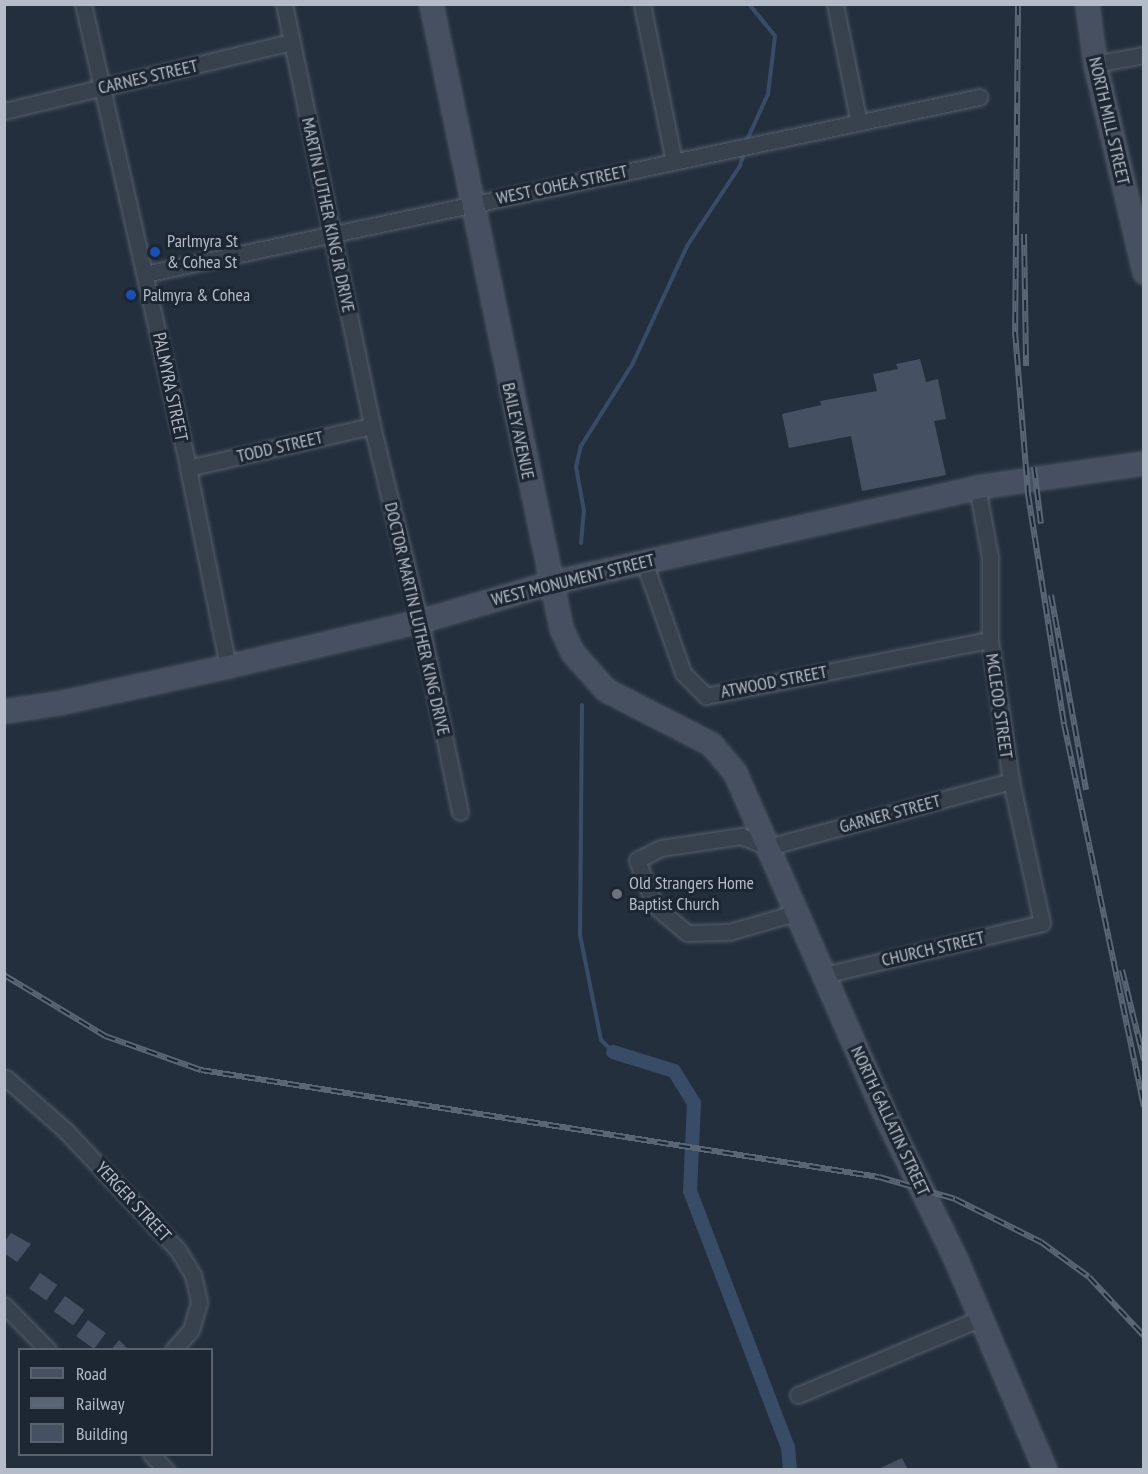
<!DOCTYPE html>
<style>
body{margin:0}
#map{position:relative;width:1148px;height:1474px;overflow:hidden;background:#242f3e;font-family:"PT Sans Narrow",sans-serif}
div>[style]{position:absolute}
.stream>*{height:4px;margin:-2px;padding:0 2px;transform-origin:2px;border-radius:2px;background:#394c67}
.canal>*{height:14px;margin:-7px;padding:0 7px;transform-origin:7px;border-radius:7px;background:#394c67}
.building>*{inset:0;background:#455162;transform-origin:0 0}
.roads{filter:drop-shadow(0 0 2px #565f6c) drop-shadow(0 0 2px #565f6c)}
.street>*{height:15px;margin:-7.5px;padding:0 7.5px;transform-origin:7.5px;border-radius:7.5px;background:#38414e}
.secondary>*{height:21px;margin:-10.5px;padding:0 10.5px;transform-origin:10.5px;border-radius:10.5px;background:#465061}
.rail>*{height:6px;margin-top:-3px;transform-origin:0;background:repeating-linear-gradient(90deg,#1d2633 0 11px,#5a6575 0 22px);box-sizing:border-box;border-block:2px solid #5a6575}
.dots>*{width:16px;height:16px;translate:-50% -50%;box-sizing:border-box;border:3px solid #1d2633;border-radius:50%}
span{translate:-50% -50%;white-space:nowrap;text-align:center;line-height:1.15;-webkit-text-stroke:6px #1d2633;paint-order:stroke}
.street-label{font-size:18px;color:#b4bcc9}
.poi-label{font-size:18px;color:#b4bcc9}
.left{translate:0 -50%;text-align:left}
.frame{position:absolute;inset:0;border:6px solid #b4bcc9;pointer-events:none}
.legend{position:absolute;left:18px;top:1348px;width:195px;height:108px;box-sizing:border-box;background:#1d2633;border:2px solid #59626f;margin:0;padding:8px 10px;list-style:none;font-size:18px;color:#b4bcc9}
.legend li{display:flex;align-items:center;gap:12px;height:30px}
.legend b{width:30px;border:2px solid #59626f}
</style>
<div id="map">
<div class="stream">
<i style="left:746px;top:142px;width:53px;rotate:-65.4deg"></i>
<i style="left:768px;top:94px;width:58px;rotate:-83.1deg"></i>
<i style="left:775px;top:36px;width:41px;rotate:-129.1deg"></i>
<i style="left:581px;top:543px;width:32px;rotate:-85deg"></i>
<i style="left:584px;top:511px;width:45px;rotate:-100.3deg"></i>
<i style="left:576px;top:467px;width:22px;rotate:-77deg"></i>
<i style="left:581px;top:446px;width:98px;rotate:-57.9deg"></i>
<i style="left:633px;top:363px;width:129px;rotate:-65.2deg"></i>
<i style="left:687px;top:246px;width:96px;rotate:-56.5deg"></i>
<i style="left:740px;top:166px;width:17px;rotate:-73deg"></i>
<i style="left:582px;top:705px;width:230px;rotate:90.5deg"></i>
<i style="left:580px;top:935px;width:107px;rotate:78.7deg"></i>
<i style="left:601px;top:1040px;width:17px;rotate:45deg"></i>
</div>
<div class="canal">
<i style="left:613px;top:1052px;width:64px;rotate:17.3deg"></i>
<i style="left:674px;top:1071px;width:38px;rotate:58deg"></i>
<i style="left:694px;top:1103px;width:88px;rotate:92.6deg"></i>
<i style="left:690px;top:1191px;width:274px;rotate:69.1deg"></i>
<i style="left:788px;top:1447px;width:23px;rotate:85deg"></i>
</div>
<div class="building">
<i style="clip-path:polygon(920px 359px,926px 382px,938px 379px,946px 419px,934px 421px,946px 475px,862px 491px,851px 436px,789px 448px,782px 414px,821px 405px,820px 401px,877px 391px,873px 374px,898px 369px,896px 364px)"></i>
<i style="clip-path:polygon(11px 1233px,31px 1244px,17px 1262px,4px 1253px,4px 1242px)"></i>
<i style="left:40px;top:1273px;width:21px;height:19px;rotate:35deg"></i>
<i style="left:65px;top:1296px;width:24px;height:19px;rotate:36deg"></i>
<i style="left:88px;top:1320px;width:22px;height:20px;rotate:36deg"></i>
<i style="clip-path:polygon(119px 1340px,129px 1350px,111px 1350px)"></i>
<i style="clip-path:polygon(902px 1458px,908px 1470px,876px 1470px)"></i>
</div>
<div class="roads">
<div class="street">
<i style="left:83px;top:4px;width:476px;rotate:77.2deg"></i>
<i style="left:188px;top:468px;width:202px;rotate:78.6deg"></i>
<i style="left:284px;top:4px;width:431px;rotate:78.2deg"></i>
<i style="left:372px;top:426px;width:201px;rotate:76.2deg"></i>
<i style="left:420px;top:621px;width:195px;rotate:78.2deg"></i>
<i style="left:642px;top:4px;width:160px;rotate:78.5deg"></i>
<i style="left:835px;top:4px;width:121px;rotate:78.6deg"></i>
<i style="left:1095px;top:64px;width:50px;rotate:-10.4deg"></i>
<i style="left:4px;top:111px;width:296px;rotate:-13.5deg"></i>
<i style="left:145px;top:274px;width:853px;rotate:-11.98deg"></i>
<i style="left:188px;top:468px;width:189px;rotate:-12.9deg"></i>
<i style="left:644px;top:562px;width:118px;rotate:70.6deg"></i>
<i style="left:683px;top:673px;width:33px;rotate:45deg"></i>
<i style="left:706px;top:696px;width:289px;rotate:-11.2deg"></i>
<i style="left:795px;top:913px;width:69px;rotate:163.9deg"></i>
<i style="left:729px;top:932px;width:42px;rotate:178.6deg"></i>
<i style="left:687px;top:933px;width:42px;rotate:-139.8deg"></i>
<i style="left:655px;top:906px;width:49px;rotate:-111.4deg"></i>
<i style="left:637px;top:860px;width:27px;rotate:-27deg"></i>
<i style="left:661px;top:848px;width:81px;rotate:-8.5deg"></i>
<i style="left:741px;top:836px;width:29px;rotate:22deg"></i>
<i style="left:768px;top:847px;width:252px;rotate:-15.2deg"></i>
<i style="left:824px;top:975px;width:224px;rotate:-13.4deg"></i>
<i style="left:1042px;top:923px;width:145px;rotate:-102.3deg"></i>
<i style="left:1011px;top:781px;width:143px;rotate:-98.5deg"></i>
<i style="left:990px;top:640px;width:83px;rotate:-90deg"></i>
<i style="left:990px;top:557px;width:71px;rotate:-100.5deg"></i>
<i style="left:6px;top:1078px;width:79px;rotate:41.4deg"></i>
<i style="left:65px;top:1130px;width:165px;rotate:46.7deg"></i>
<i style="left:178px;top:1250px;width:29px;rotate:59deg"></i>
<i style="left:193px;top:1275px;width:28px;rotate:77deg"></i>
<i style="left:199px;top:1302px;width:29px;rotate:106deg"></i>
<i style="left:191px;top:1330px;width:27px;rotate:132deg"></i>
<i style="left:4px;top:1305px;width:63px;rotate:45.6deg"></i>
<i style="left:798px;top:1395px;width:199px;rotate:-22.8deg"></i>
<i style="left:151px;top:1454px;width:22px;rotate:47deg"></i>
</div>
<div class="secondary">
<i style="left:431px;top:4px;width:637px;rotate:78.23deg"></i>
<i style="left:561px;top:628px;width:26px;rotate:65deg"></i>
<i style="left:572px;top:652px;width:51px;rotate:48.2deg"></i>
<i style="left:606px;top:690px;width:118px;rotate:27.2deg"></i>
<i style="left:711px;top:744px;width:38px;rotate:50deg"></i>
<i style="left:735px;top:773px;width:378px;rotate:66.3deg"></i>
<i style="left:887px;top:1119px;width:157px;rotate:63.9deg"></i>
<i style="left:956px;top:1260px;width:228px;rotate:67deg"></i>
<i style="left:1087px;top:4px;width:61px;rotate:82.4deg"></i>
<i style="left:1095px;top:64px;width:214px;rotate:76.7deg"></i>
<i style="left:4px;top:711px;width:55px;rotate:-8.4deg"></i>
<i style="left:58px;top:703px;width:174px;rotate:-12.3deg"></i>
<i style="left:228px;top:666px;width:197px;rotate:-13.2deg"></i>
<i style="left:420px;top:621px;width:134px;rotate:-16.4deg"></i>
<i style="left:549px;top:583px;width:439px;rotate:-12.6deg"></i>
<i style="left:977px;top:487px;width:169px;rotate:-8.2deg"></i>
</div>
</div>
<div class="rail">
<i style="left:1018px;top:4px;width:328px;rotate:90.5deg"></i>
<i style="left:1015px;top:332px;width:163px;rotate:85.4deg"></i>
<i style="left:1028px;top:494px;width:233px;rotate:81.1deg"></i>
<i style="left:1064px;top:724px;width:391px;rotate:78.2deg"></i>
<i style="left:1024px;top:234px;width:132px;rotate:89.1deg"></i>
<i style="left:1034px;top:467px;width:57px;rotate:83deg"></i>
<i style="left:1051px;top:595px;width:198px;rotate:79.8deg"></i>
<i style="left:1122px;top:970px;width:93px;rotate:76.3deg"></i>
<i style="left:4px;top:975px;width:118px;rotate:31.1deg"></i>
<i style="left:105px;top:1036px;width:102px;rotate:19.5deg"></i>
<i style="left:201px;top:1070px;width:686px;rotate:8.97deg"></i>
<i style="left:879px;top:1177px;width:79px;rotate:16.1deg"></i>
<i style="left:955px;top:1199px;width:96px;rotate:26.6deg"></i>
<i style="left:1041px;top:1242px;width:59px;rotate:36.1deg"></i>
<i style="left:1089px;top:1277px;width:81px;rotate:47deg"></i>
</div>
<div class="dots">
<i style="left:155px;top:252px;background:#1a4fb4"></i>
<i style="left:131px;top:295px;background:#1a4fb4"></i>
<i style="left:617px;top:894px;background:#6b7280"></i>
</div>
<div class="street-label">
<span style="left:148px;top:77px;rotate:-13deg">CARNES STREET</span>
<span style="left:1109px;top:121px;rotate:77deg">NORTH MILL STREET</span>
<span style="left:562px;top:185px;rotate:-12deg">WEST COHEA STREET</span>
<span style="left:328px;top:215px;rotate:78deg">MARTIN LUTHER KING JR DRIVE</span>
<span style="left:170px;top:387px;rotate:78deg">PALMYRA STREET</span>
<span style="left:518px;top:431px;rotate:78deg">BAILEY AVENUE</span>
<span style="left:280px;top:447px;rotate:-13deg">TODD STREET</span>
<span style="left:573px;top:580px;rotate:-14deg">WEST MONUMENT STREET</span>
<span style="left:417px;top:619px;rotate:77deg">DOCTOR MARTIN LUTHER KING DRIVE</span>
<span style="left:774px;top:682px;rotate:-11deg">ATWOOD STREET</span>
<span style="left:999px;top:706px;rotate:82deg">MCLEOD STREET</span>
<span style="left:890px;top:814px;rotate:-15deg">GARNER STREET</span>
<span style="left:933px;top:949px;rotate:-13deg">CHURCH STREET</span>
<span style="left:890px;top:1121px;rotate:65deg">NORTH GALLATIN STREET</span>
<span style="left:133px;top:1202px;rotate:47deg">YERGER STREET</span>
</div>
<div class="poi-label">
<span class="left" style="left:167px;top:252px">Parlmyra St<br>&amp; Cohea St</span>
<span class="left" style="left:143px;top:295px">Palmyra &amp; Cohea</span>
<span class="left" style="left:629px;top:894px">Old Strangers Home<br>Baptist Church</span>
</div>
<div class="frame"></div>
<ul class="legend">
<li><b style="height:8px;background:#465061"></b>Road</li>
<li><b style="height:8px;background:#5a6575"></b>Railway</li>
<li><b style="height:16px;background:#455162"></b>Building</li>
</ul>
</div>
